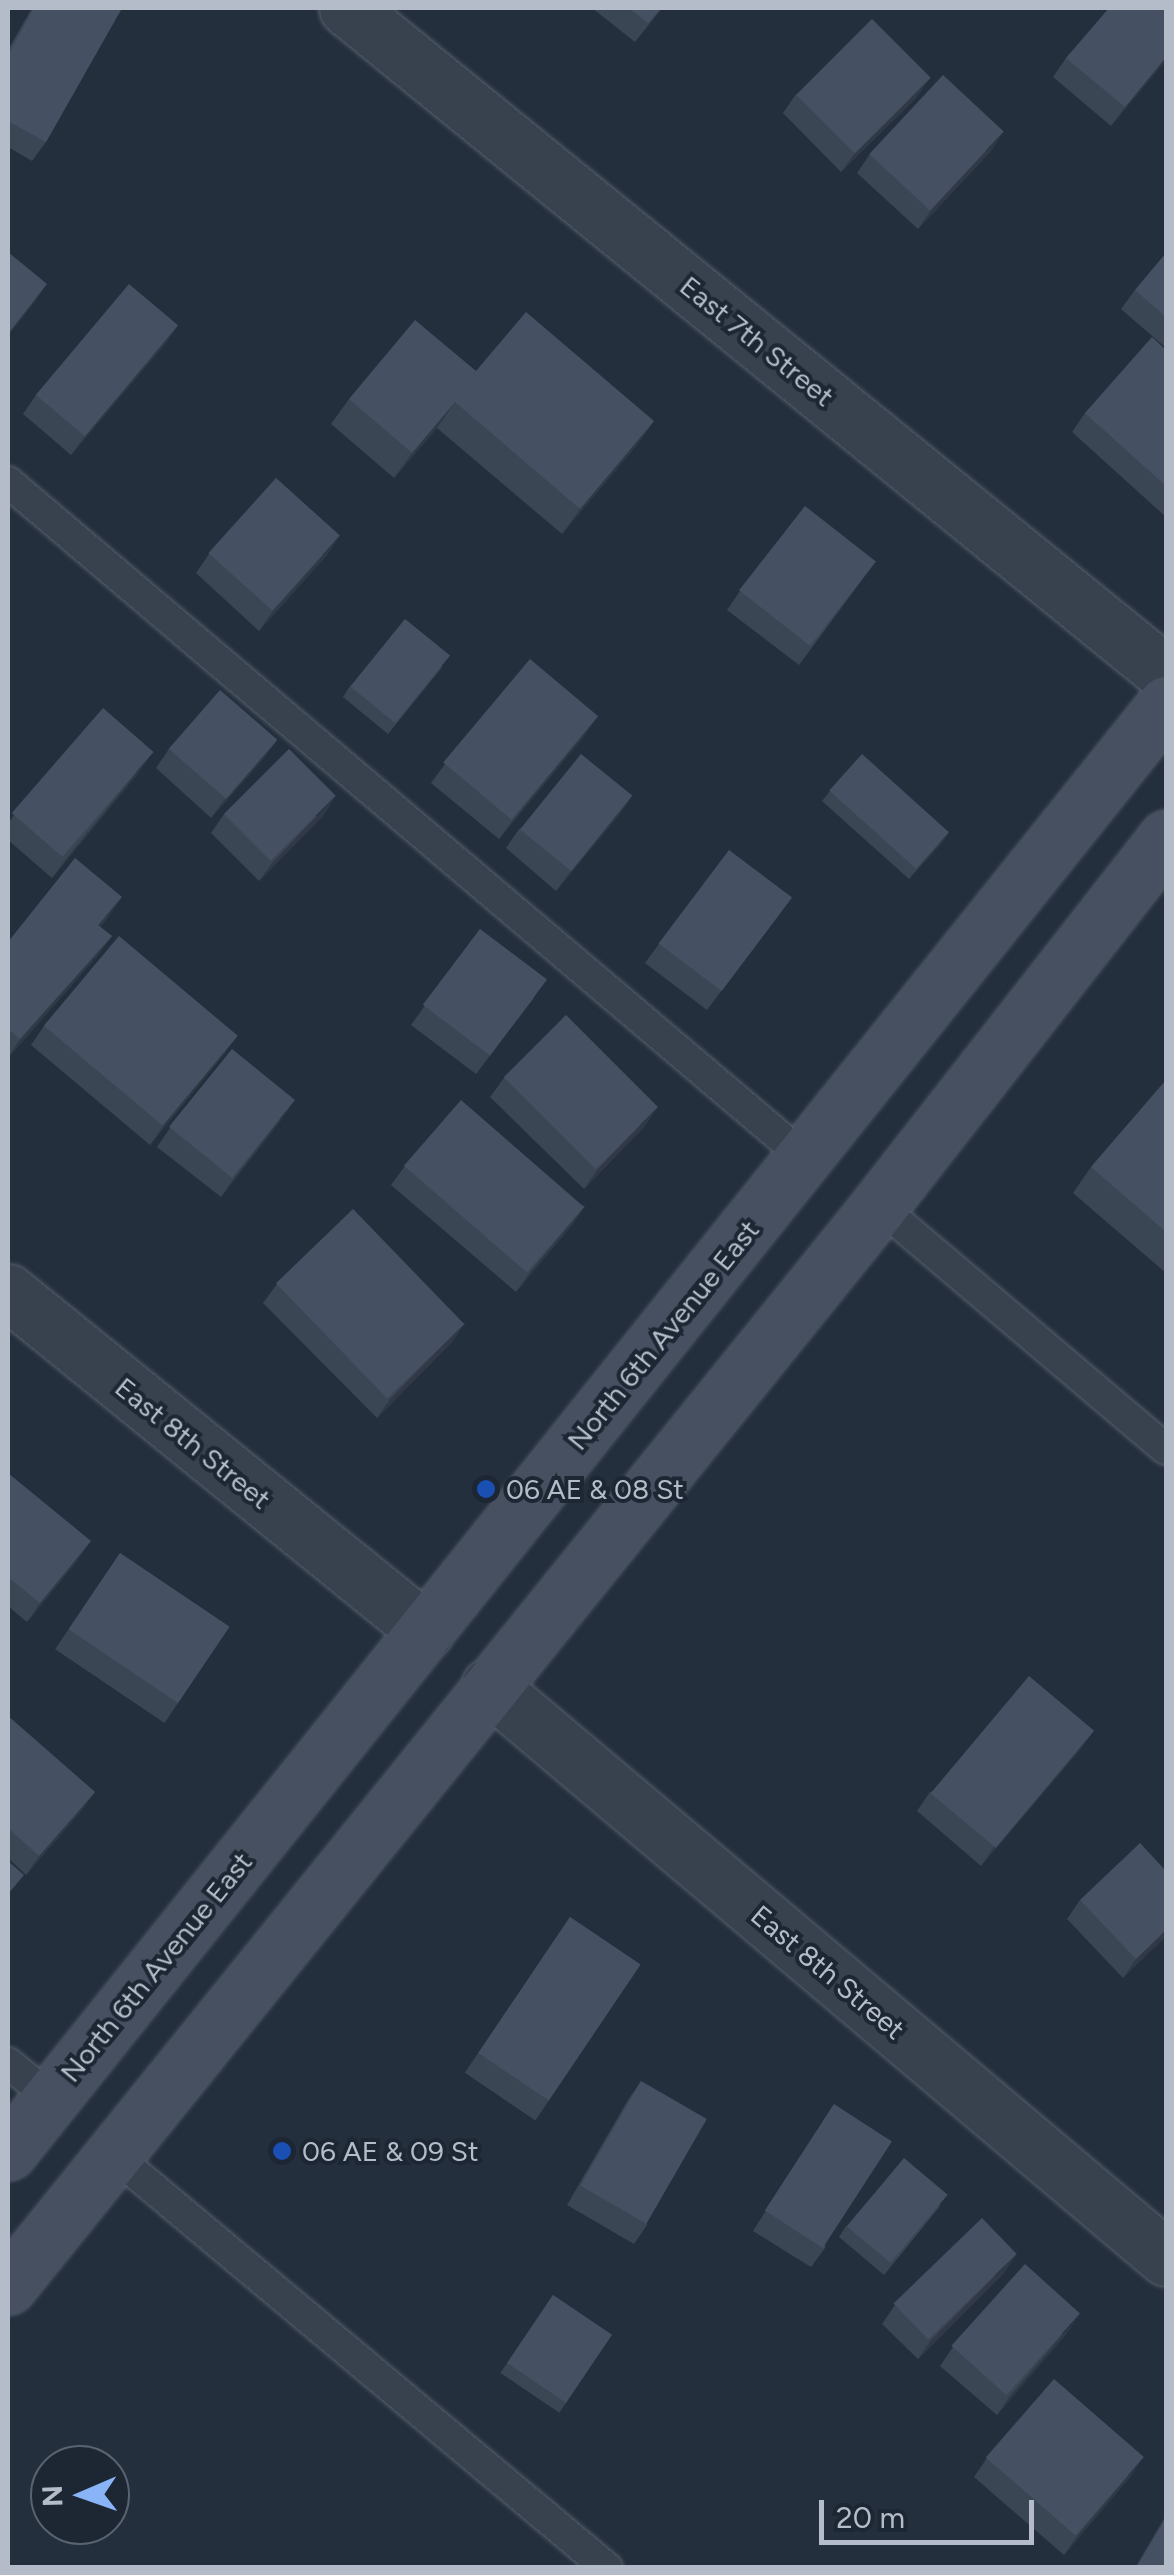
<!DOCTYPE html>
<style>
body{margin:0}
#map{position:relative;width:1174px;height:2575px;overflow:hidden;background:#242f3e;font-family:Figtree,sans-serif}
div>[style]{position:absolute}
.roads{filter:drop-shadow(0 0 2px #565f6c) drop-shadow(0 0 2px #565f6c)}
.lane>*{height:30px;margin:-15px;padding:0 15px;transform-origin:15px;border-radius:15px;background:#38414e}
.street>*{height:55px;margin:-27.5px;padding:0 27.5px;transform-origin:27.5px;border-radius:27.5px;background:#38414e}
.secondary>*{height:55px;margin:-27.5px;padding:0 27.5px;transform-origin:27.5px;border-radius:27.5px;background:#465061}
.wall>*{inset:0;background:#3b4654;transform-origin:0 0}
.shaded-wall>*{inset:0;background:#303945}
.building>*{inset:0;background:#455162;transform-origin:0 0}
.dots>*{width:28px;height:28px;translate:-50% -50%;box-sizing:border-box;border:5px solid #1d2633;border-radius:50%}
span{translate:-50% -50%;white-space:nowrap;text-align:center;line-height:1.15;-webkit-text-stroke:8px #1d2633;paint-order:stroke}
.street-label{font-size:28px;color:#b4bcc9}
.poi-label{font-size:28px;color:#b4bcc9}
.left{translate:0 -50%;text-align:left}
.frame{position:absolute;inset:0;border:10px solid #b4bcc9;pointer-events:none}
.north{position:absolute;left:30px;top:2445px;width:100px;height:100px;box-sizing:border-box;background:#1d2633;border:2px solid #59626f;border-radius:50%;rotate:268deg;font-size:28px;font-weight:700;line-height:40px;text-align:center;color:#b4bcc9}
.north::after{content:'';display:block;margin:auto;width:35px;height:45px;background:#8ab4f8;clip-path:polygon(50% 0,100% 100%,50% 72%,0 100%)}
.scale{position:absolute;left:819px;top:2500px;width:215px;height:45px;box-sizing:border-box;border:5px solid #b4bcc9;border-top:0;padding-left:12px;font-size:30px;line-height:35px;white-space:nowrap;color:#b4bcc9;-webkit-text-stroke:8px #1d2633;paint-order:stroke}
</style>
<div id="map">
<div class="roads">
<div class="lane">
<i style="left:8px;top:482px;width:1045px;rotate:40.3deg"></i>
<i style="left:879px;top:1206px;width:376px;rotate:40.3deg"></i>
<i style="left:8px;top:2063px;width:55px;rotate:39.1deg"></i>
<i style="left:110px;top:2152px;width:648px;rotate:39.93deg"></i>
</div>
<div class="street">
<i style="left:347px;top:8px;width:1056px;rotate:39.12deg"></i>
<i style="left:8px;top:1292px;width:538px;rotate:39.04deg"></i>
<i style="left:489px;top:1686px;width:886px;rotate:40.19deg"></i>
</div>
<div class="secondary">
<i style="left:8px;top:2152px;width:1854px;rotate:-51.35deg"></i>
<i style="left:8px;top:2286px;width:1387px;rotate:-51.11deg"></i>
<i style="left:879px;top:1206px;width:467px;rotate:-52deg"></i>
</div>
</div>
<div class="wall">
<i style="clip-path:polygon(32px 8px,122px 8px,46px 142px,32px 161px,8px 147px,8px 50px)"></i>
<i style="clip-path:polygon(592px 8px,662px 8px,635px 42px)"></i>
<i style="clip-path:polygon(1166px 8px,1166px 60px,1111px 126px,1053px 77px,1066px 58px)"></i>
<i style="clip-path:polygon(796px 94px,917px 97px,841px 172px,783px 113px)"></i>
<i style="clip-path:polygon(991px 151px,918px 229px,857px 173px,870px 154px)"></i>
<i style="clip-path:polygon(1166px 253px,1166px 348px,1121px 309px,1135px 290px)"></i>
<i style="clip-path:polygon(178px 325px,165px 344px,71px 455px,23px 414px,36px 395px)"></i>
<i style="clip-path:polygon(1166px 350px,1166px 517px,1072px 432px,1085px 413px)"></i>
<i style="clip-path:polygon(476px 371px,654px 421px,636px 446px,562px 534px,437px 428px,394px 478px,331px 424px,349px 399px)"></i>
<i style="clip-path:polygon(209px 554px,327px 555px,259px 631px,196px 573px)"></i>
<i style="clip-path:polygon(876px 561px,799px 665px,727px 610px,740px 591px)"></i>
<i style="clip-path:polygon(443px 666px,388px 734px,343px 697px,350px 686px)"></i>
<i style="clip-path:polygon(585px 735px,499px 839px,431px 783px,445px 764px)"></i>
<i style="clip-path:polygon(277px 740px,263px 759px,211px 818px,156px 768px,169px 749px)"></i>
<i style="clip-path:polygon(140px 771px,52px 878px,8px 840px,8px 824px,14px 815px)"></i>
<i style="clip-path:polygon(830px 791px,942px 843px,909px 879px,822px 801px)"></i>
<i style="clip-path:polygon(632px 796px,619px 815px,556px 891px,506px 848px,519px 829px)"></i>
<i style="clip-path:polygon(224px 814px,323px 816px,259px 881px,211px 833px)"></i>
<i style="clip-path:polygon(109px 916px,100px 927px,112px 936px,98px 955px,8px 1058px,8px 942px)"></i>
<i style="clip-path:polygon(778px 916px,707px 1010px,645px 963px,659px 944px)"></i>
<i style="clip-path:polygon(480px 929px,534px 998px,476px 1074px,411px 1025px)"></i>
<i style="clip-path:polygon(44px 1026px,238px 1035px,224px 1054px,150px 1145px,31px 1045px)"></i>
<i style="clip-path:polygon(504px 1078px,645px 1126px,584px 1189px,490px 1097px)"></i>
<i style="clip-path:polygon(1166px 1080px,1166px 1273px,1073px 1193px,1091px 1167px)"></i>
<i style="clip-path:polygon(282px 1119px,221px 1197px,157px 1147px,170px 1128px)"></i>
<i style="clip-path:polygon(405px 1166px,585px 1206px,572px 1225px,516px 1292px,391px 1185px)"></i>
<i style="clip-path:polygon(277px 1284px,465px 1323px,452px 1342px,377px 1418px,263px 1303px)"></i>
<i style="clip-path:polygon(8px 1473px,78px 1560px,27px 1622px,8px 1606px)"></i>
<i style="left:120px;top:1553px;width:132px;height:116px;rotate:34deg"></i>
<i style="clip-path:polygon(8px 1716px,95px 1792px,81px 1811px,26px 1875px,8px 1858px)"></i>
<i style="clip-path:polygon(1080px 1750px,981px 1866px,917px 1811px,930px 1792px)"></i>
<i style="clip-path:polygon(1080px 1900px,1166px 1936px,1123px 1978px,1067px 1919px)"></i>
<i style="left:570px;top:1917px;width:85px;height:188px;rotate:34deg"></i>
<i style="clip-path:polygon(641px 2081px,647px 2225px,634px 2244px,567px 2205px,628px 2100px)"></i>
<i style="clip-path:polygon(834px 2104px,825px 2248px,811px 2267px,753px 2231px)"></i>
<i style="clip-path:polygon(941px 2205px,884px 2275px,839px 2237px,846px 2226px)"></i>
<i style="clip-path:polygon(1004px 2273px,918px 2359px,882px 2324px,895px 2305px)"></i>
<i style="left:553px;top:2295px;width:71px;height:94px;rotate:34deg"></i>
<i style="clip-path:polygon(1067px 2333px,997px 2415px,940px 2366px,953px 2347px)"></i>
<i style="clip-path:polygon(987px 2458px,1131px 2476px,1064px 2555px,974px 2477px)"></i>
<i style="clip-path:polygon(1166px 2515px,1166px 2568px,1135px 2568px)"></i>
</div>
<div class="shaded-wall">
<i style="clip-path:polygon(1166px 57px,1166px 60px,1111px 126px,1125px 107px)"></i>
<i style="clip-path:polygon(930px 78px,917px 97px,841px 172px,855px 153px)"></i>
<i style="clip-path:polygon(1004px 132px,991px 151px,918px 229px,931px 210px)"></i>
<i style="clip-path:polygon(47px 284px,34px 303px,8px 336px,8px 334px)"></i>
<i style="clip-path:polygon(178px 325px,165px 344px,71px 455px,85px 436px)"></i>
<i style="clip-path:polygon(455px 402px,437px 428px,394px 478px,412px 453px)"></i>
<i style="clip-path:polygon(654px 421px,636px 446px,562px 534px,580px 509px)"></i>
<i style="clip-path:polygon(340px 536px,327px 555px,259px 631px,272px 612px)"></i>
<i style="clip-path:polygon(598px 716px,585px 735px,499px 839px,513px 820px)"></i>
<i style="clip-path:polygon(277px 740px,263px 759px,211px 818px,225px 799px)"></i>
<i style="clip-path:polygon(153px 752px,140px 771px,52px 878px,66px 859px)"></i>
<i style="clip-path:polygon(336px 796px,323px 816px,259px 881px,273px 862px)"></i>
<i style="clip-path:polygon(632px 796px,619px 815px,556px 891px,570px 872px)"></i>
<i style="clip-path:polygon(949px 832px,942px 843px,909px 879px,917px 869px)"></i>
<i style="clip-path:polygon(122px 897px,109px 916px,85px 944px,98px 925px)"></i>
<i style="clip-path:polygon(112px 936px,98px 955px,8px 1058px,20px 1039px)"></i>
<i style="clip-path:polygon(238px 1035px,224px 1054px,150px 1145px,163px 1126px)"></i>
<i style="clip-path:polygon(295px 1100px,282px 1119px,221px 1197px,234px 1178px)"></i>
<i style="clip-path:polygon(658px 1107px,645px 1126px,584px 1189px,597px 1170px)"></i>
<i style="clip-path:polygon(585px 1206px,572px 1225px,516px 1292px,530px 1272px)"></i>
<i style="clip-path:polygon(465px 1323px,452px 1342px,377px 1418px,390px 1399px)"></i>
<i style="clip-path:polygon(91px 1541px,78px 1560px,27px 1622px,40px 1603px)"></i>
<i style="clip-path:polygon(1094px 1731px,1080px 1750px,981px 1866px,994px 1847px)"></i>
<i style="clip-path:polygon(95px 1792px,81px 1811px,26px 1875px,39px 1856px)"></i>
<i style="clip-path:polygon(1166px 1930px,1166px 1936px,1123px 1978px,1136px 1959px)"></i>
<i style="clip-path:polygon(1017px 2254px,1004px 2273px,918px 2359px,931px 2340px)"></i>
<i style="clip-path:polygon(1080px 2314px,1067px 2333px,997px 2415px,1010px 2396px)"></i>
<i style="clip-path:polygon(1144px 2457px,1131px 2476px,1064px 2555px,1077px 2536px)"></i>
</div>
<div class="building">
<i style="clip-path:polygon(34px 8px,122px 8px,46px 142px,8px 121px,8px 55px)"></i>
<i style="clip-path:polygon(629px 8px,661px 8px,648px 23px)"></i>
<i style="clip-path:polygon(1109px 8px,1166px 8px,1166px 57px,1125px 107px,1066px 58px)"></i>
<i style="left:872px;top:19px;width:83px;height:107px;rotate:45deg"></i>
<i style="left:943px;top:75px;width:83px;height:108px;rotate:43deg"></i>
<i style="clip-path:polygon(8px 252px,47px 284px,8px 334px)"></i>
<i style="clip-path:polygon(1166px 253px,1166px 317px,1135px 290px)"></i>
<i style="left:129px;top:284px;width:64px;height:145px;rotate:40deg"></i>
<i style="clip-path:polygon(526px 312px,654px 421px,580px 509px,455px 402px,412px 453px,349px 399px,415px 320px,476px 371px)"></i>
<i style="clip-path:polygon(1152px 337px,1166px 350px,1166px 486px,1085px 413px)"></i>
<i style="left:276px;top:478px;width:86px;height:101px;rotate:42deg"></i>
<i style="left:805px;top:506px;width:90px;height:107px;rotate:38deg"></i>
<i style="left:405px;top:619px;width:58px;height:87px;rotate:39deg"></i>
<i style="left:530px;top:659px;width:89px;height:135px;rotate:40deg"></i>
<i style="left:220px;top:690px;width:76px;height:78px;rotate:41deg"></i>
<i style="left:103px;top:708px;width:67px;height:139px;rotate:41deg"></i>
<i style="left:289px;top:749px;width:66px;height:92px;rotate:45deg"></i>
<i style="left:581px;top:754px;width:66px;height:97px;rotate:39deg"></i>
<i style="left:862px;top:754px;width:117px;height:49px;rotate:42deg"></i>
<i style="left:729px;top:850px;width:79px;height:117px;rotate:37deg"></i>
<i style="clip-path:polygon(75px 858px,122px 897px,98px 925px,112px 936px,20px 1039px,8px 1029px,8px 942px)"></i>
<i style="left:480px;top:929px;width:84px;height:95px;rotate:37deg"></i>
<i style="left:119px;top:936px;width:155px;height:117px;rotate:40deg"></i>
<i style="left:566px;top:1015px;width:130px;height:88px;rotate:45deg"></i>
<i style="left:232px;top:1049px;width:81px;height:100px;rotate:39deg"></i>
<i style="clip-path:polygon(1166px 1080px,1166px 1232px,1091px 1167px)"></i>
<i style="left:461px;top:1100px;width:163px;height:87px;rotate:41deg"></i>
<i style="left:353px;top:1209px;width:160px;height:107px;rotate:46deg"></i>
<i style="clip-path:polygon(8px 1473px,91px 1541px,40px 1603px,8px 1577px)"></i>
<i style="left:120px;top:1553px;width:132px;height:92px;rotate:34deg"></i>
<i style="left:1029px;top:1676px;width:85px;height:153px;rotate:40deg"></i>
<i style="clip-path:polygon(8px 1716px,95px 1792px,39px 1856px,8px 1828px)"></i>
<i style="clip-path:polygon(1140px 1843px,1166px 1871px,1166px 1930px,1136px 1959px,1080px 1900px)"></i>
<i style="clip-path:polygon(8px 1861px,24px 1875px,8px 1894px)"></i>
<i style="left:570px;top:1917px;width:85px;height:164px;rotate:34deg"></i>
<i style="left:641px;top:2081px;width:76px;height:121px;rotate:30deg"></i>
<i style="left:834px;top:2104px;width:69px;height:127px;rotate:33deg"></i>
<i style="left:904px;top:2158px;width:57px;height:89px;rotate:40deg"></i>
<i style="left:982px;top:2218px;width:50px;height:123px;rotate:46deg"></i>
<i style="left:1025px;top:2264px;width:74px;height:110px;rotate:42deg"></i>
<i style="left:553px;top:2295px;width:71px;height:82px;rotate:34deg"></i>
<i style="left:1054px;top:2379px;width:119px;height:104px;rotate:41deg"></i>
<i style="clip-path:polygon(1166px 2518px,1166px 2568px,1136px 2568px)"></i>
</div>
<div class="dots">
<i style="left:486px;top:1489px;background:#1a4fb4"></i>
<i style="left:282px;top:2151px;background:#1a4fb4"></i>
</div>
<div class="street-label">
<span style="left:757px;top:341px;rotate:39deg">East 7th Street</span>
<span style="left:663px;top:1335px;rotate:-51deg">North 6th Avenue East</span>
<span style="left:193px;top:1443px;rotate:39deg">East 8th Street</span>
<span style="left:156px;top:1967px;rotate:-51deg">North 6th Avenue East</span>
<span style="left:828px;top:1972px;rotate:40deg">East 8th Street</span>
</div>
<div class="poi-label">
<span class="left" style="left:506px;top:1489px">06 AE &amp; 08 St</span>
<span class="left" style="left:302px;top:2151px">06 AE &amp; 09 St</span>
</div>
<div class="frame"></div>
<div class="north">N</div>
<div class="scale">20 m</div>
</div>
